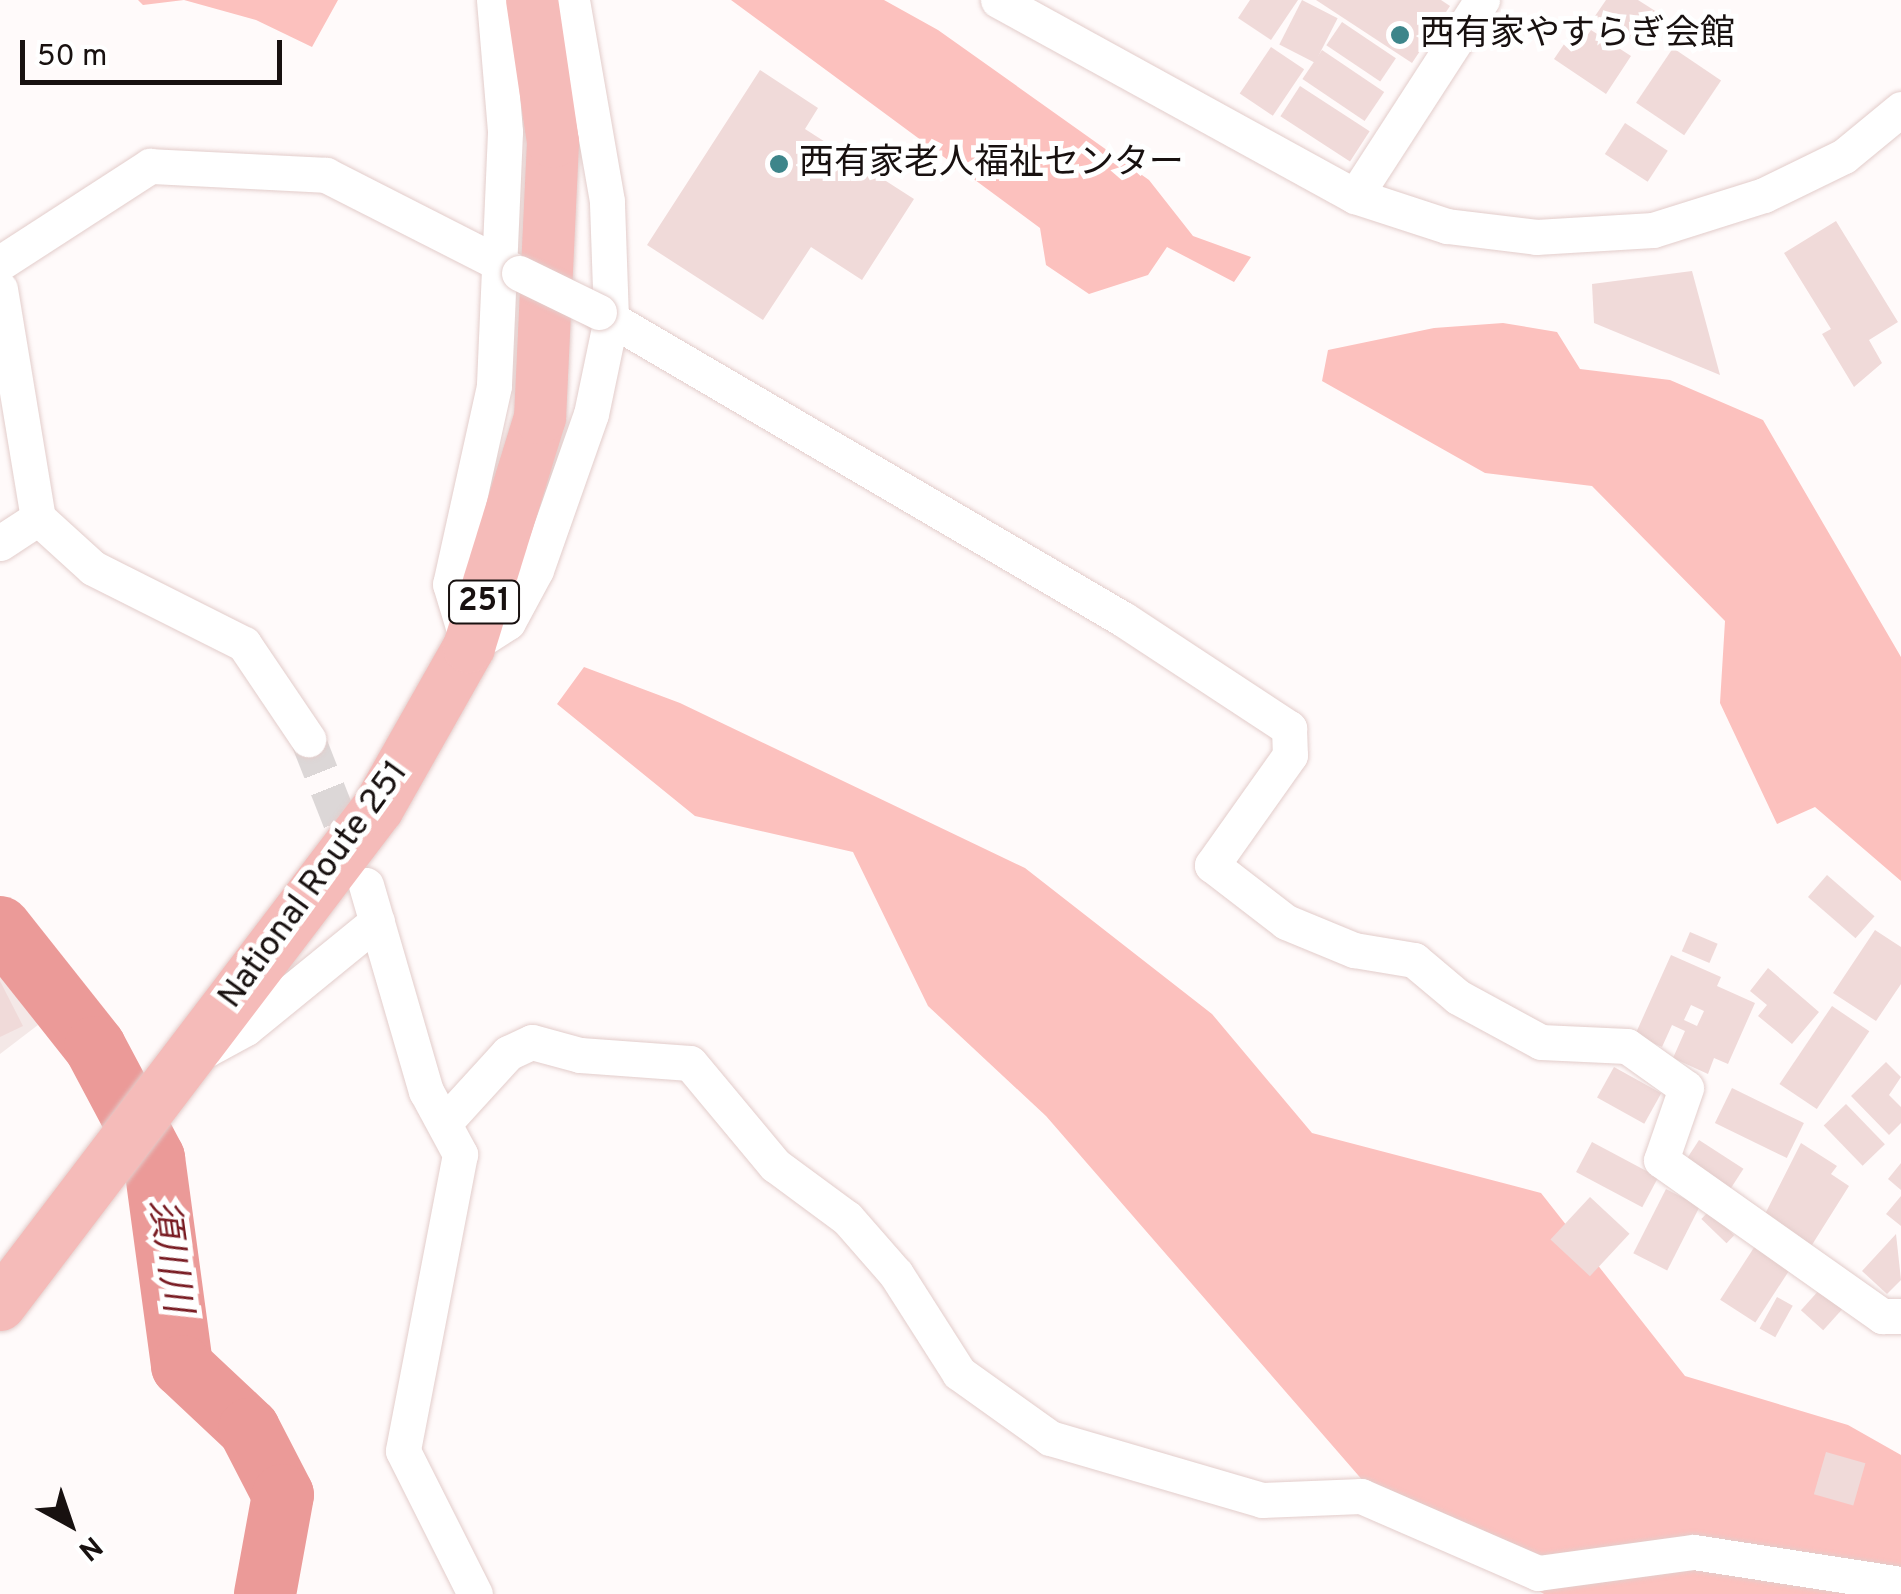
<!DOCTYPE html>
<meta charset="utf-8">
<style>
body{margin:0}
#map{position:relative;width:1901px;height:1594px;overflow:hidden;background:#fffafa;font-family:Overpass,"Noto Sans JP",sans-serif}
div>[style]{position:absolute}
.built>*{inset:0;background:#f4e8e7}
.green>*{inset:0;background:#fcc1be}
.river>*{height:62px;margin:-31px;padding:0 31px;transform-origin:31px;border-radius:31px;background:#eb9a98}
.building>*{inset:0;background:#f0dad9;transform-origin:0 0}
.minor-tunnel>*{height:35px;margin-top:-17.5px;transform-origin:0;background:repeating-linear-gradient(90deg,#dcd7d7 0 35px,transparent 0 53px)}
.roads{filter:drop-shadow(0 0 2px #e3cdcb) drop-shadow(0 0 2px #e3cdcb)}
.minor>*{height:35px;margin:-17.5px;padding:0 17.5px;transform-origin:17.5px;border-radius:17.5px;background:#fff}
.highway>*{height:52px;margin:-26px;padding:0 26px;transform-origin:26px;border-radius:26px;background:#f5bbb9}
.bridges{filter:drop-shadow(0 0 2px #e3cdcb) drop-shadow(0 0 2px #e3cdcb)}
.minor-bridge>*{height:35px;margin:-17.5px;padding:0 17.5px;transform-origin:17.5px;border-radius:17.5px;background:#fff}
.dots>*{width:28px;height:28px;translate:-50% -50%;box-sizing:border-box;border:5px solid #fff;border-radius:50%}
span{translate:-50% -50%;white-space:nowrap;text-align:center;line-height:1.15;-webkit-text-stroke:10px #fff;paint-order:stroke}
.shield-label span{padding:2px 8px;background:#fff;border:2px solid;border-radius:8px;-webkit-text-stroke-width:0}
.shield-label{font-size:32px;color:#181110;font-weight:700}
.poi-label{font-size:35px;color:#181110}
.left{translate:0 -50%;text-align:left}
.street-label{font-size:35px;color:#181110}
.water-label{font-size:38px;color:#781b22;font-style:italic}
.north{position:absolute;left:20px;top:1474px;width:100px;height:100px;-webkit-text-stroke:8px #fff;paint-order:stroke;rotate:140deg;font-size:28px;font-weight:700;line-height:40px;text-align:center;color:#181110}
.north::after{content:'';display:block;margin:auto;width:35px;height:45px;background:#181110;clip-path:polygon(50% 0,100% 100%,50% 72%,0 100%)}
.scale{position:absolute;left:20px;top:40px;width:262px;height:45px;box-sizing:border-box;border:5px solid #181110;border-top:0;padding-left:12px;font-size:30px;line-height:35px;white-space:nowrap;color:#181110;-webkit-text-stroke:8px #fff;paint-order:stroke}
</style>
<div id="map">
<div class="built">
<i style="clip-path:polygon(0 945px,38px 1025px,0 1054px)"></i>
</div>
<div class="green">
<i style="clip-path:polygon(138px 0,338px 0,312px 47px,256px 20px,184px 0,143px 5px)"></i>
<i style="clip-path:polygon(731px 0,884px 0,938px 30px,1149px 180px,1193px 236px,1251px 257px,1234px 282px,1167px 247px,1148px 275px,1089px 294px,1046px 265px,1040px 228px)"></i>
<i style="clip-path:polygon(1503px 323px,1557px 332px,1580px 369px,1670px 380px,1763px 420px,1901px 657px,1901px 881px,1815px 807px,1777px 824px,1720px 703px,1725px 621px,1592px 486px,1485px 473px,1322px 381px,1328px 350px,1434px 328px)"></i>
<i style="clip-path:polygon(584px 667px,680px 703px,1025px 868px,1212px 1014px,1312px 1133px,1541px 1193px,1685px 1376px,1848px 1425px,1901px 1455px,1901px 1594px,1544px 1594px,1371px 1490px,1046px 1116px,928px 1006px,853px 852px,695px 816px,557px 704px)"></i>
</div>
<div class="river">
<i style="left:0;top:927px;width:153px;rotate:51.6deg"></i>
<i style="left:95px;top:1047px;width:126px;rotate:62deg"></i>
<i style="left:154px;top:1158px;width:210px;rotate:82.3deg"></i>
<i style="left:182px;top:1366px;width:92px;rotate:43.2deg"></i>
<i style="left:249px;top:1429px;width:74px;rotate:62.7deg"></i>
<i style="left:283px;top:1495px;width:101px;rotate:100.3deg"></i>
</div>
<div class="building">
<i style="clip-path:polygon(1250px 0,1298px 0,1271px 40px,1238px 18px)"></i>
<i style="left:1302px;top:0;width:40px;height:50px;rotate:27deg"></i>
<i style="clip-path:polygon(1316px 0,1441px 0,1450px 6px,1412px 63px)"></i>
<i style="clip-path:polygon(1606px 0,1638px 0,1660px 14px,1640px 46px,1595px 16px)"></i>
<i style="left:1342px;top:22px;width:65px;height:28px;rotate:34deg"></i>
<i style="clip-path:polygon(1591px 30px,1631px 56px,1606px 94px,1554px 59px,1573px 31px,1585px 39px)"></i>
<i style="left:1271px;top:47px;width:40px;height:56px;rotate:34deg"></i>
<i style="left:1673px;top:48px;width:58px;height:66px;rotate:34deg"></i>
<i style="left:1322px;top:50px;width:75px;height:35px;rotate:34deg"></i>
<i style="clip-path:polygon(760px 70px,818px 108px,805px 129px,914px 199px,862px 280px,811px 247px,763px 320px,647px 245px)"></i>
<i style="left:1300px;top:86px;width:83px;height:36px;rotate:33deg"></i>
<i style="left:1625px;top:123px;width:51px;height:37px;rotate:33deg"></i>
<i style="clip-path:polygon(1836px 221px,1898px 322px,1869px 340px,1882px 363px,1854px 387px,1822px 334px,1831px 329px,1784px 253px)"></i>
<i style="clip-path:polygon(1692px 271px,1720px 375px,1594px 323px,1592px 284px)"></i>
<i style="left:1827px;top:875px;width:63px;height:29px;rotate:41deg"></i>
<i style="clip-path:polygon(1875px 930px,1901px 947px,1901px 984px,1876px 1021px,1833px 993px)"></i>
<i style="left:1690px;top:932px;width:30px;height:21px;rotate:23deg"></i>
<i style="clip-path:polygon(evenodd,1671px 955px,1721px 977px,1717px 986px,1755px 1003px,1728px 1064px,1714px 1058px,1708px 1074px,1673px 1058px,1685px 1031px,1672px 1025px,1662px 1047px,1635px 1035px,1671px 955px,1691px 1005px,1704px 1011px,1697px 1026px,1684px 1020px,1691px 1005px)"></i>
<i style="clip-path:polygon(1768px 968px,1819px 1012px,1792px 1044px,1758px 1016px,1767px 1005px,1750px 991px)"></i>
<i style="clip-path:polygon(0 981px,23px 1026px,0 1037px)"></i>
<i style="left:1832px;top:1006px;width:45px;height:94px;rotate:34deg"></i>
<i style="clip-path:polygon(1886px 1062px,1901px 1077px,1889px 1095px,1901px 1107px,1901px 1123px,1889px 1135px,1851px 1096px)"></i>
<i style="left:1614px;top:1067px;width:54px;height:35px;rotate:29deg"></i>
<i style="left:1732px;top:1088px;width:80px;height:39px;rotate:26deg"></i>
<i style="left:1846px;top:1104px;width:56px;height:31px;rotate:46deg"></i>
<i style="left:1699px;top:1140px;width:53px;height:30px;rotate:33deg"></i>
<i style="left:1592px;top:1142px;width:75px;height:34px;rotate:28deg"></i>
<i style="clip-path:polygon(1801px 1143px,1837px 1166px,1831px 1174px,1849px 1186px,1810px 1248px,1763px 1218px)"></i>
<i style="clip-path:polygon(1901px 1163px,1901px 1190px,1888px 1179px)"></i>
<i style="left:1666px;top:1189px;width:38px;height:72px;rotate:27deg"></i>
<i style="clip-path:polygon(1901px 1196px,1901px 1226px,1886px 1214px)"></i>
<i style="left:1590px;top:1197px;width:54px;height:58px;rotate:43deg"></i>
<i style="left:1709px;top:1211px;width:35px;height:11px;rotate:44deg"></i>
<i style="clip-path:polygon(1896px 1234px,1901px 1280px,1887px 1294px,1862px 1271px)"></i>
<i style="left:1755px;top:1246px;width:42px;height:64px;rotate:33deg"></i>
<i style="left:1821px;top:1288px;width:30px;height:30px;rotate:42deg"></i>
<i style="left:1777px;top:1297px;width:18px;height:36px;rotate:29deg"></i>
<i style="left:1826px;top:1452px;width:41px;height:44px;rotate:16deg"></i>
</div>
<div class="minor-tunnel">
<i style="left:308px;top:739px;width:131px;rotate:68.5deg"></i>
</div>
<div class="roads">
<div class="minor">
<i style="left:494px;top:0;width:132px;rotate:85.2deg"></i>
<i style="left:505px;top:132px;width:254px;rotate:92.5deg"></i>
<i style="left:494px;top:386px;width:203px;rotate:102.5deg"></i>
<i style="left:450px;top:584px;width:66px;rotate:73.2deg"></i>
<i style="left:469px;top:647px;width:46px;rotate:-32.7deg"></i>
<i style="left:508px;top:622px;width:59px;rotate:-61.7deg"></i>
<i style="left:536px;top:570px;width:165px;rotate:-70.6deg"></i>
<i style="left:591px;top:414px;width:98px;rotate:-78.2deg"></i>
<i style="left:611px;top:318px;width:117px;rotate:-92deg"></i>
<i style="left:607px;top:201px;width:204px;rotate:-99.9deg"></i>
<i style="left:998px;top:0;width:407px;rotate:28.8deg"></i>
<i style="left:1355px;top:196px;width:97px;rotate:18.1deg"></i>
<i style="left:1447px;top:226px;width:90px;rotate:7deg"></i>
<i style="left:1536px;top:237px;width:117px;rotate:-3.4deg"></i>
<i style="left:1653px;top:230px;width:116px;rotate:-17.5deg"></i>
<i style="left:1764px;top:195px;width:89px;rotate:-26deg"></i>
<i style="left:1844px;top:156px;width:74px;rotate:-39.5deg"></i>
<i style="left:1355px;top:196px;width:234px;rotate:-57.1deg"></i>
<i style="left:0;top:263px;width:179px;rotate:-32.9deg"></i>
<i style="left:150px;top:166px;width:176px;rotate:2.9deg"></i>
<i style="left:326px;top:175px;width:216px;rotate:27deg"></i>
<i style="left:0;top:289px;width:232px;rotate:80.6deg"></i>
<i style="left:38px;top:518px;width:74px;rotate:42.3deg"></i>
<i style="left:93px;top:568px;width:169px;rotate:26.7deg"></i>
<i style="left:244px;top:644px;width:115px;rotate:56deg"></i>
<i style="left:599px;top:312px;width:607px;rotate:30.37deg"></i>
<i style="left:1123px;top:619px;width:199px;rotate:33.3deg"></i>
<i style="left:1289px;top:728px;width:27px;rotate:88deg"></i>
<i style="left:1290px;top:755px;width:135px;rotate:125.3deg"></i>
<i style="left:1212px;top:865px;width:93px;rotate:37.6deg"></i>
<i style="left:1286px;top:922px;width:74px;rotate:22.4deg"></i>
<i style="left:1354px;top:950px;width:61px;rotate:9.5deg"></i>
<i style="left:1414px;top:960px;width:57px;rotate:40.1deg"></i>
<i style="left:1458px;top:997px;width:94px;rotate:28.5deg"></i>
<i style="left:1541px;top:1042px;width:86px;rotate:2.7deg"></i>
<i style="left:1627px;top:1046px;width:72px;rotate:35.4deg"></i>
<i style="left:1686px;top:1088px;width:76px;rotate:109.1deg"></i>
<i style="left:1661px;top:1160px;width:271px;rotate:35.2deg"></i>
<i style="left:1882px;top:1316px;width:19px"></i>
<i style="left:0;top:543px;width:45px;rotate:-33.3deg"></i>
<i style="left:366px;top:885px;width:215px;rotate:73.8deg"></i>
<i style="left:426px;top:1091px;width:72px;rotate:61.6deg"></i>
<i style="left:460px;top:1154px;width:302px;rotate:100.9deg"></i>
<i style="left:403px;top:1451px;width:160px;rotate:63.3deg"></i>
<i style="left:202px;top:1052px;width:50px;rotate:-28.6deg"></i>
<i style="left:246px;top:1028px;width:169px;rotate:-39.2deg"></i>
<i style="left:446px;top:1121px;width:92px;rotate:-47.6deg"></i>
<i style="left:508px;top:1053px;width:26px;rotate:-25deg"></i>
<i style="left:532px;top:1042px;width:50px;rotate:15.2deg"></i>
<i style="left:580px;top:1055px;width:110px;rotate:4.2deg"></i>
<i style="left:690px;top:1063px;width:133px;rotate:50.2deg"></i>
<i style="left:775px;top:1165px;width:89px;rotate:36.4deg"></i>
<i style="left:847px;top:1218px;width:74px;rotate:48.8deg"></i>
<i style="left:896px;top:1274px;width:117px;rotate:57.5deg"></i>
<i style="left:959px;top:1373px;width:112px;rotate:35.5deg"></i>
<i style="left:1050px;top:1438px;width:221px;rotate:16.3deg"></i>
<i style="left:1262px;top:1500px;width:99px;rotate:-2.3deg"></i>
<i style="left:1361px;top:1496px;width:193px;rotate:23.5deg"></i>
<i style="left:1538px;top:1573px;width:157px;rotate:-7.7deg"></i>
<i style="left:1694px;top:1552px;width:209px;rotate:8.8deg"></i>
</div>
<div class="highway">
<i style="left:0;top:1305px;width:624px;rotate:-52.74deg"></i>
<i style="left:378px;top:808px;width:185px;rotate:-60.5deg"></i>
<i style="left:469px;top:647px;width:240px;rotate:-72.8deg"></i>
<i style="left:540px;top:418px;width:276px;rotate:-87.3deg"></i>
<i style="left:553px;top:142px;width:144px;rotate:-98.4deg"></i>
</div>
</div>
<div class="bridges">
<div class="minor-bridge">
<i style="left:519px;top:273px;width:89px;rotate:26deg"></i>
</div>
</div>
<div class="dots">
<i style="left:1400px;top:35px;background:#3d858a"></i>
<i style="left:779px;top:164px;background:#3d858a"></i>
</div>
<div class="shield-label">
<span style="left:484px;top:602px">251</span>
</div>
<div class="poi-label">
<span class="left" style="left:1420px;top:35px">西有家やすらぎ会館</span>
<span class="left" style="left:799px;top:164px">西有家老人福祉センター</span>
</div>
<div class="street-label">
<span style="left:314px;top:885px;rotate:-54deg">National Route 251</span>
</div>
<div class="water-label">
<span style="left:168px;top:1256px;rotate:82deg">須川川</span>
</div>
<div class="north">N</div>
<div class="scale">50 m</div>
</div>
